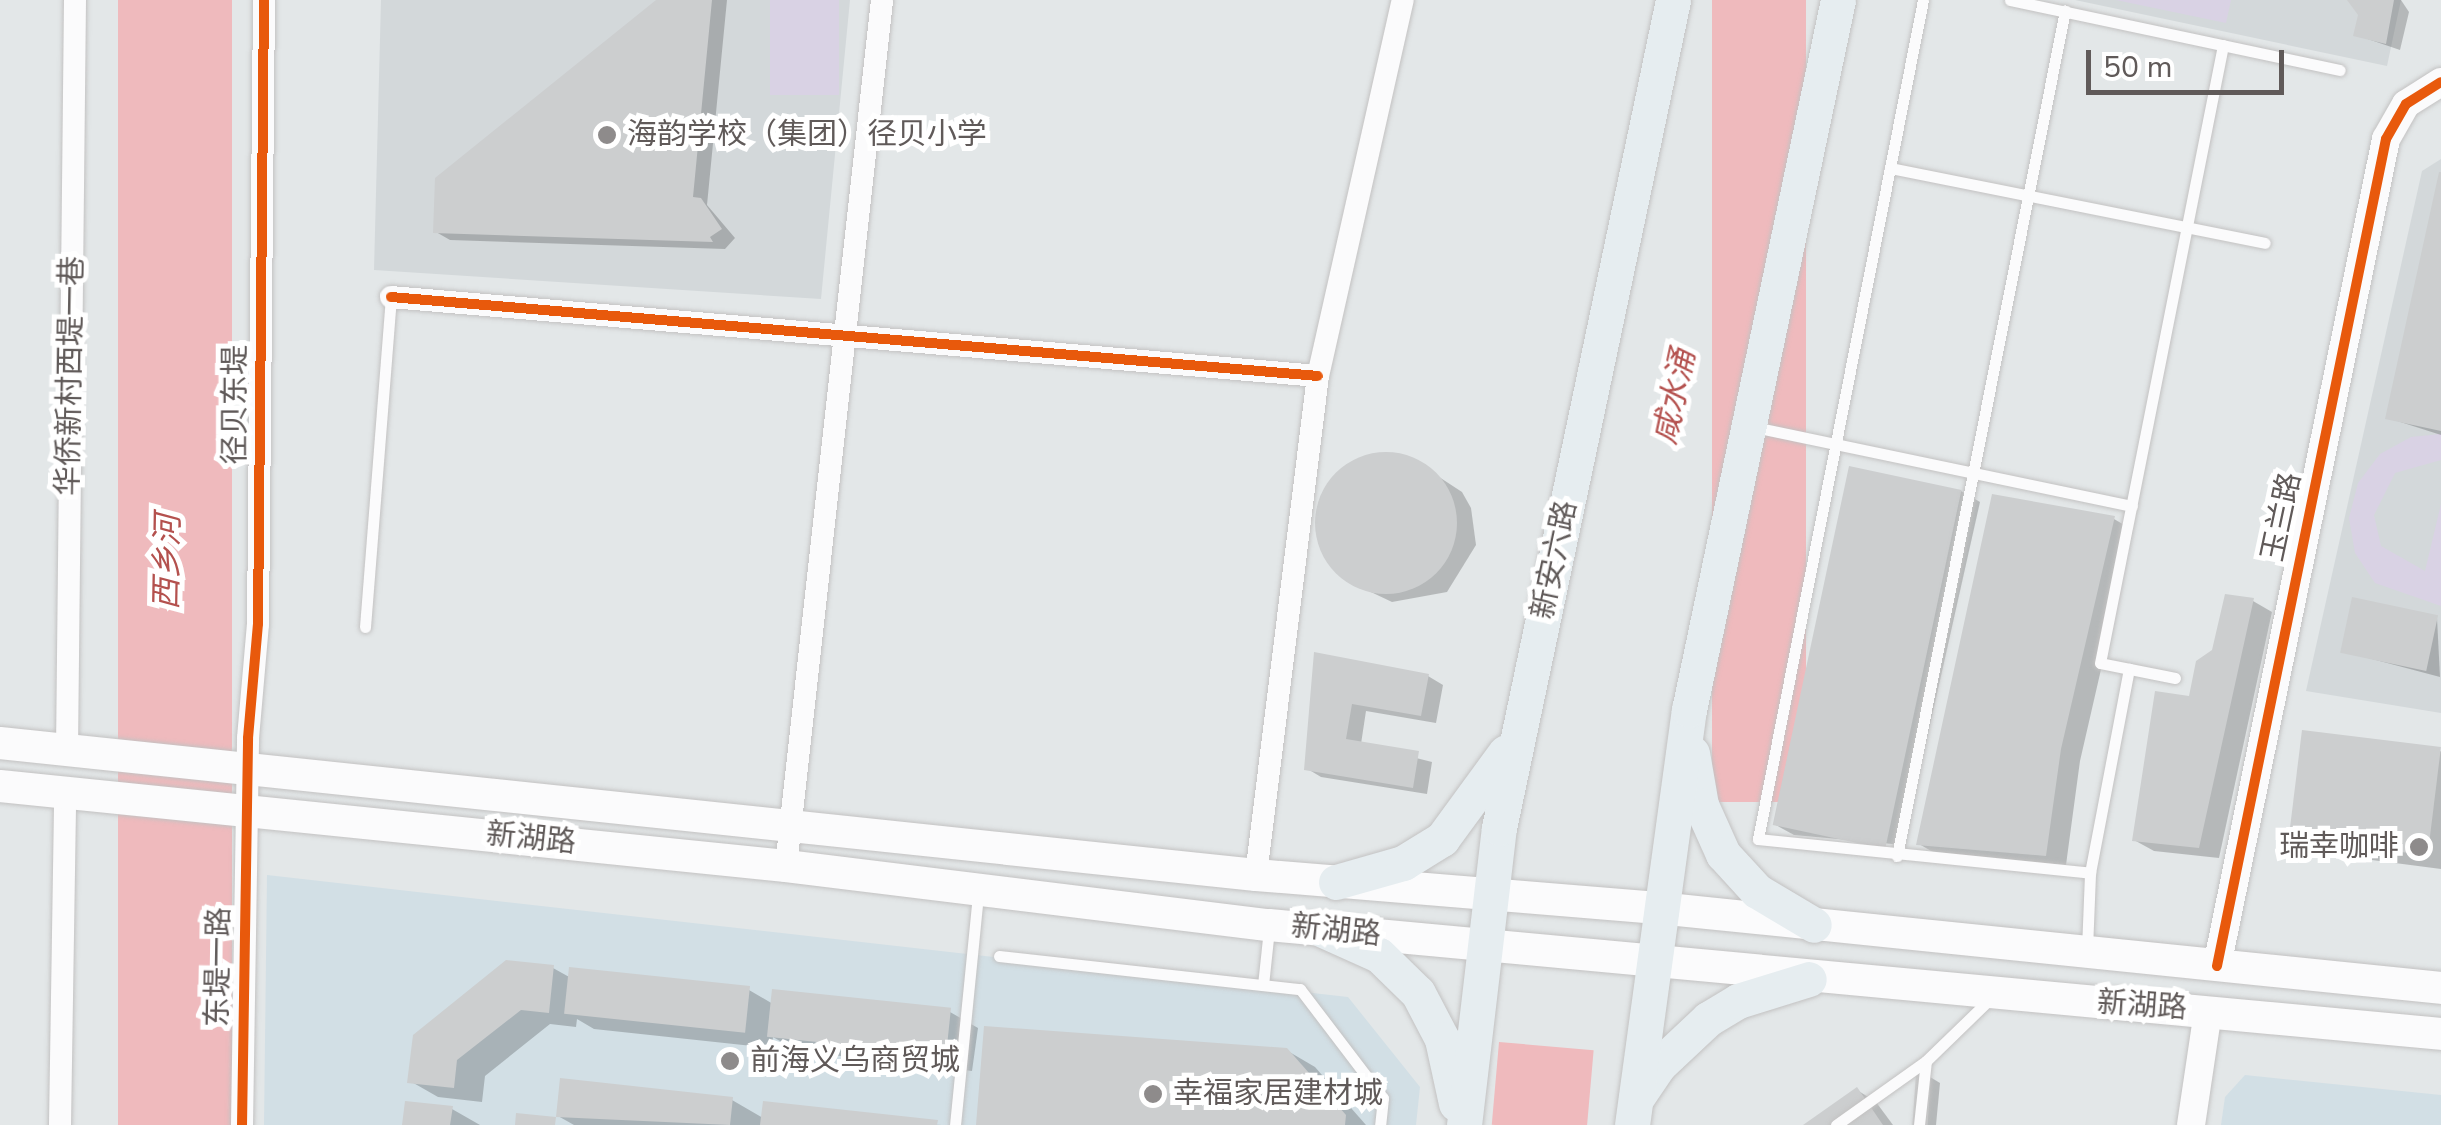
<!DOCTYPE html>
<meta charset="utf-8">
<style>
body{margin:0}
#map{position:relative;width:2441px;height:1125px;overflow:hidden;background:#e3e7e8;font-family:"Nunito Sans","Noto Sans SC",sans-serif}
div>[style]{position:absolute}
.commercial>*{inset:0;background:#d2dfe5}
.education>*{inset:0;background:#d3d8da}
.green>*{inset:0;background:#d9d2e4;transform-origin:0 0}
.water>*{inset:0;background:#efbabd;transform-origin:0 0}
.shadow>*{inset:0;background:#0003}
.building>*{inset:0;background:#cccecf;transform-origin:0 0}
.round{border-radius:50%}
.roads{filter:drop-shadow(0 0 2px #c3c2c2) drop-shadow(0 0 2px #c3c2c2)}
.service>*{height:11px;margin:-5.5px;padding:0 5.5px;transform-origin:5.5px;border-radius:5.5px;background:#fbfbfc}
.minor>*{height:22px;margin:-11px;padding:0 11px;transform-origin:11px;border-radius:11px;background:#fbfbfc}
.tertiary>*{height:28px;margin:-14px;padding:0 14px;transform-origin:14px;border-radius:14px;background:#fbfbfc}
.secondary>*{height:32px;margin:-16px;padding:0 16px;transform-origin:16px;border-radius:16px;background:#fbfbfc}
.primary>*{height:35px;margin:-17.5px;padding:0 17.5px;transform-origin:17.5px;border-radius:17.5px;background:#e6edf0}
.cycleway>*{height:10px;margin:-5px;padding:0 5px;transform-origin:5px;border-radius:5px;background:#e8590c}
.dots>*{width:28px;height:28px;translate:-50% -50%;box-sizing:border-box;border:5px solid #fff;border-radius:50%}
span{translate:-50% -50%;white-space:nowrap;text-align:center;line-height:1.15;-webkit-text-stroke:10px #fff;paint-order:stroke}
.poi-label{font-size:30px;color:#605a59}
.left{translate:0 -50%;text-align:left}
.right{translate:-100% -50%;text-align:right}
.street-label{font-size:30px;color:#605a59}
.water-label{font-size:32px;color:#b4514e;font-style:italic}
.scale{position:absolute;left:2086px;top:50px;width:198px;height:45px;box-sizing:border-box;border:5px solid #605a59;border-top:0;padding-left:12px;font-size:30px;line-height:35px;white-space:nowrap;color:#605a59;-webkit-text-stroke:8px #fff;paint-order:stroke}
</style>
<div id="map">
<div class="commercial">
<i style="clip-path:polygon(267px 875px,1348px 997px,1420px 1087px,1416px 1125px,264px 1125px)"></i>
<i style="clip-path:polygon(2245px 1075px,2441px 1095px,2441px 1125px,2221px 1125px,2225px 1097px)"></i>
</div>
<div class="education">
<i style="clip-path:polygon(381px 0,850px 0,821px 299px,374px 270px)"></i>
<i style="clip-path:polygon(2075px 0,2401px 0,2387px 66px)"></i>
<i style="clip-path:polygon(2441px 159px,2441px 713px,2306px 691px,2422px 171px)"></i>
</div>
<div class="green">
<i style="left:770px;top:0;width:69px;height:95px"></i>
<i style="clip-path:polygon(2116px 0,2231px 0,2226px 23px)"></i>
<i style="clip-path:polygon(2441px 434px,2441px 460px,2395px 473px,2374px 515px,2381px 546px,2425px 571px,2441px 504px,2441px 606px,2375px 583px,2355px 553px,2349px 518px,2358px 483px,2380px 454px,2411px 437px)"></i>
</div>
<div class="water">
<i style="left:118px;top:0;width:114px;height:1125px"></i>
<i style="left:1712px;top:0;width:94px;height:802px"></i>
<i style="left:1499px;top:1042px;width:95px;height:83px;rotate:5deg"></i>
</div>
<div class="shadow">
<i style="clip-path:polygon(658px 0,727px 0,707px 205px,735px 238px,725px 249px,450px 240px,436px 232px)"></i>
<i style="clip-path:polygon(2350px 0,2401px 0,2409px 12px,2400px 50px,2356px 35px,2361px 14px)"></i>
<i style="clip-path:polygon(2441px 177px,2441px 435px,2388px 418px)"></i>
<i style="clip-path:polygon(1410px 458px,1462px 492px,1471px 508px,1476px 545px,1447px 592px,1392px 602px,1354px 584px,1321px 545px,1323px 495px,1359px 460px)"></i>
<i style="clip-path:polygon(1961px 491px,1980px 502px,1903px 845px,1794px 835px,1774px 824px)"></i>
<i style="clip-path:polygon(2114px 519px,2133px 530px,2080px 761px,2066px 865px,1938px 855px,1919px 844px)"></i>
<i style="clip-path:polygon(2253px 601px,2272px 612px,2219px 858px,2154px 851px,2134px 840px,2214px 651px)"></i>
<i style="clip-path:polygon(2437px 618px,2440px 677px,2342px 651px)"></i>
<i style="clip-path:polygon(1428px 676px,1443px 685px,1436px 723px,1366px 711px,1361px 744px,1432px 762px,1427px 794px,1321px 777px,1306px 768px,1318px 683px)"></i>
<i style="clip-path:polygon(2441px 751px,2441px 869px,2318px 853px,2290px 837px)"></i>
<i style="clip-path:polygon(553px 968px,571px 978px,749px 990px,773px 1004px,950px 1012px,978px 1028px,972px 1071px,797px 1051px,773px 1037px,772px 1048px,594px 1029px,577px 1019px,576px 1027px,550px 1024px,485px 1076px,482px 1102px,438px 1097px,410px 1081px)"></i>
<i style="clip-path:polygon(1286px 1050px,1315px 1067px,1366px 1125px,978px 1125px)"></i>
<i style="clip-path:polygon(1930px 1077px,1940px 1083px,1936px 1125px,1914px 1125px)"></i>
<i style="clip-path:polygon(1857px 1090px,1876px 1102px,1893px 1125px,1808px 1125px)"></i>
<i style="clip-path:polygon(732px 1100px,763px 1118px,942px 1125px,574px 1125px,558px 1116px)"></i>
<i style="clip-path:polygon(452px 1109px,480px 1125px,405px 1125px)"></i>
</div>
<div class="building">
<i style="clip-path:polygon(656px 0,712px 0,693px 197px,701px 198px,722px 229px,710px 237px,713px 242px,433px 233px,435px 178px)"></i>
<i style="clip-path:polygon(2347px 0,2394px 0,2386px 44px,2353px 36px,2358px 15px)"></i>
<i style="clip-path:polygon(2439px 172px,2441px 172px,2441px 431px,2385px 419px)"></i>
<i class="round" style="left:1315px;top:452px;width:142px;height:142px"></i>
<i style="left:1849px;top:466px;width:115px;height:367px;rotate:12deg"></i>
<i style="clip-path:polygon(1992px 494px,2115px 516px,2061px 749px,2046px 856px,1916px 845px)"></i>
<i style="clip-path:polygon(2225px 594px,2254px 598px,2199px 848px,2132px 841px,2155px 691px,2189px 696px,2196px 661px,2212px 650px)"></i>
<i style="left:2352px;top:597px;width:88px;height:57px;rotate:12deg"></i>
<i style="clip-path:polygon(1314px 652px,1429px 674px,1421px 716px,1352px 704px,1346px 739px,1419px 751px,1413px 788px,1304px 770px)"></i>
<i style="left:2302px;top:730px;width:140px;height:109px;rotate:7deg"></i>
<i style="clip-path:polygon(506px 960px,554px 965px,549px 1013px,521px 1010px,457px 1060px,454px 1088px,407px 1083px,413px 1035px)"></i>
<i style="left:569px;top:967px;width:182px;height:47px;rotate:6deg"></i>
<i style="left:772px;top:989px;width:180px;height:48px;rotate:6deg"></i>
<i style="clip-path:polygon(984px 1026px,1287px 1048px,1346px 1115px,1345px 1125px,976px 1125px)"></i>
<i style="left:1916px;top:1074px;width:15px;height:51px;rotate:4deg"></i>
<i style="clip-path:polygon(560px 1078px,733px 1097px,730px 1125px,556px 1117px)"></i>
<i style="clip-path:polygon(1857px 1087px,1883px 1125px,1803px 1125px)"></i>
<i style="clip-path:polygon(405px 1101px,453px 1106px,450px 1125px,402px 1125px)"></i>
<i style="clip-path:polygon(763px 1101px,938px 1120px,937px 1125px,760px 1125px)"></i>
<i style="clip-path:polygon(516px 1113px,556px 1117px,555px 1125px,515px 1125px)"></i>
</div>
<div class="roads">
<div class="service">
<i style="left:1923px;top:0;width:855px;rotate:101.13deg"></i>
<i style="left:1758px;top:839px;width:334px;rotate:5.8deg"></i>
<i style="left:2010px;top:0;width:337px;rotate:12deg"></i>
<i style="left:1890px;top:168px;width:382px;rotate:11.3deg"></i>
<i style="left:1754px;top:427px;width:386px;rotate:11.8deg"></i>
<i style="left:365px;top:627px;width:331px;rotate:-85.5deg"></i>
<i style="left:2175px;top:678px;width:76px;rotate:-168.7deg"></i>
<i style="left:2100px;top:663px;width:630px;rotate:-78.74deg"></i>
<i style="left:1897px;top:856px;width:862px;rotate:-78.76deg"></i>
<i style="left:2087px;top:949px;width:76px;rotate:-87.7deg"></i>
<i style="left:2090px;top:873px;width:208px;rotate:-79.2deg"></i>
<i style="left:999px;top:956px;width:303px;rotate:6.3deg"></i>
<i style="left:1300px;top:989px;width:137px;rotate:52.7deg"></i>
<i style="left:1383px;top:1098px;width:27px;rotate:96deg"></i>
<i style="left:1263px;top:985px;width:56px;rotate:-83.9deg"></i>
<i style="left:955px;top:1125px;width:233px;rotate:-84.3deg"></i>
<i style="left:1836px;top:1125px;width:110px;rotate:-35.4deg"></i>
<i style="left:1926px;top:1061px;width:91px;rotate:-44.1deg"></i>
<i style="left:1919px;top:1125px;width:64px;rotate:-83.8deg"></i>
</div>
<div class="minor">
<i style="left:391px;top:297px;width:930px;rotate:4.87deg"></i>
<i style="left:67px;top:751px;width:751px;rotate:-89.39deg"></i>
<i style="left:786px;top:866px;width:871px;rotate:-83.67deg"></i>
<i style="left:1256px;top:875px;width:503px;rotate:-82.92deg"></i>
<i style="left:1318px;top:376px;width:385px;rotate:-77.3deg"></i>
<i style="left:60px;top:1125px;width:333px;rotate:-89.1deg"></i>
<i style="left:242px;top:1125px;width:387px;rotate:-89.1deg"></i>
<i style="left:248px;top:738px;width:114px;rotate:-85deg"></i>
<i style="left:258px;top:624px;width:624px;rotate:-89.45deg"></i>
</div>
<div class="tertiary">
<i style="left:2217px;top:966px;width:844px;rotate:-78.45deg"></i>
<i style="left:2386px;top:139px;width:40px;rotate:-60.3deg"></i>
<i style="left:2406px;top:104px;width:41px;rotate:-32.2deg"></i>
<i style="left:2191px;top:1125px;width:115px;rotate:-81.5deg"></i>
</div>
<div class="secondary">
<i style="left:0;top:743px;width:1263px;rotate:6deg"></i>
<i style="left:1256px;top:875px;width:403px;rotate:4.7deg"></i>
<i style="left:1658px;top:908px;width:787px;rotate:5.83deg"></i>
<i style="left:0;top:786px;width:790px;rotate:5.81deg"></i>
<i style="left:786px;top:866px;width:487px;rotate:7deg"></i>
<i style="left:1269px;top:925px;width:1177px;rotate:5.31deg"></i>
</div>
<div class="primary">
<i style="left:1692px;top:753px;width:53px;rotate:80.2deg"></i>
<i style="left:1701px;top:805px;width:54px;rotate:65.8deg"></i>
<i style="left:1723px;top:854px;width:50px;rotate:47.4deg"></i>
<i style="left:1757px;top:891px;width:66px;rotate:30.8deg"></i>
<i style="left:1336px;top:882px;width:70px;rotate:-15.8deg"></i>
<i style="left:1403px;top:863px;width:46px;rotate:-31.6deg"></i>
<i style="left:1442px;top:839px;width:107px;rotate:-53.8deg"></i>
<i style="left:1323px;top:930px;width:61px;rotate:24.1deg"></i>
<i style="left:1379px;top:955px;width:54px;rotate:44.3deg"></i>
<i style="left:1418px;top:993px;width:52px;rotate:62.4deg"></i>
<i style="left:1442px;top:1039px;width:66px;rotate:77.7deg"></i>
<i style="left:1638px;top:1096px;width:36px;rotate:-56deg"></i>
<i style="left:1658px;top:1066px;width:69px;rotate:-43.2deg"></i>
<i style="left:1708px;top:1019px;width:35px;rotate:-31deg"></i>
<i style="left:1738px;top:1001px;width:74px;rotate:-17.2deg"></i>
<i style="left:1464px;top:1125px;width:299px;rotate:-83.3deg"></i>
<i style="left:1499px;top:828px;width:846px;rotate:-78.13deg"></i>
<i style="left:1632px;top:1125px;width:419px;rotate:-82.2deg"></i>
<i style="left:1689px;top:710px;width:725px;rotate:-78.15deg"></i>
</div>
</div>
<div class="cycleway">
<i style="left:391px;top:297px;width:930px;rotate:4.87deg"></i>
<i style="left:2217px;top:966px;width:844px;rotate:-78.45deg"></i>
<i style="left:2386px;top:139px;width:40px;rotate:-60.3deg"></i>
<i style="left:2406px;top:104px;width:41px;rotate:-32.2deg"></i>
<i style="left:242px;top:1125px;width:387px;rotate:-89.1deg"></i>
<i style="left:248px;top:738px;width:114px;rotate:-85deg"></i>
<i style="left:258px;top:624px;width:624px;rotate:-89.45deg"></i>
</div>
<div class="dots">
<i style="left:607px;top:135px;background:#8e8b8b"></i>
<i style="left:2419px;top:847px;background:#8e8b8b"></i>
<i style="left:730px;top:1061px;background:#8e8b8b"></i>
<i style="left:1153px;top:1094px;background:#8e8b8b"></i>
</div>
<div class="poi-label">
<span class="left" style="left:627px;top:135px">海韵学校（集团）径贝小学</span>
<span class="right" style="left:2399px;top:847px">瑞幸咖啡</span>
<span class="left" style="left:750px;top:1061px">前海义乌商贸城</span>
<span class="left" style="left:1173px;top:1094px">幸福家居建材城</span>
</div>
<div class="street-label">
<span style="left:71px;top:376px;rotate:-89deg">华侨新村西堤一巷</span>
<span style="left:236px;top:405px;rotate:-90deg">径贝东堤</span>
<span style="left:2282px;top:517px;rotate:-78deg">玉兰路</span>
<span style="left:1555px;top:560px;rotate:-78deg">新安六路</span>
<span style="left:531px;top:839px;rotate:6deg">新湖路</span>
<span style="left:1336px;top:931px;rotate:6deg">新湖路</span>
<span style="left:219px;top:967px;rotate:-89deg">东堤一路</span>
<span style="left:2142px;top:1006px;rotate:4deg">新湖路</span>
</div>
<div class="water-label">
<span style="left:1675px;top:397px;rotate:-78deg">咸水涌</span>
<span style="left:168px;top:562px;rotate:-89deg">西乡河</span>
</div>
<div class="scale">50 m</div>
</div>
